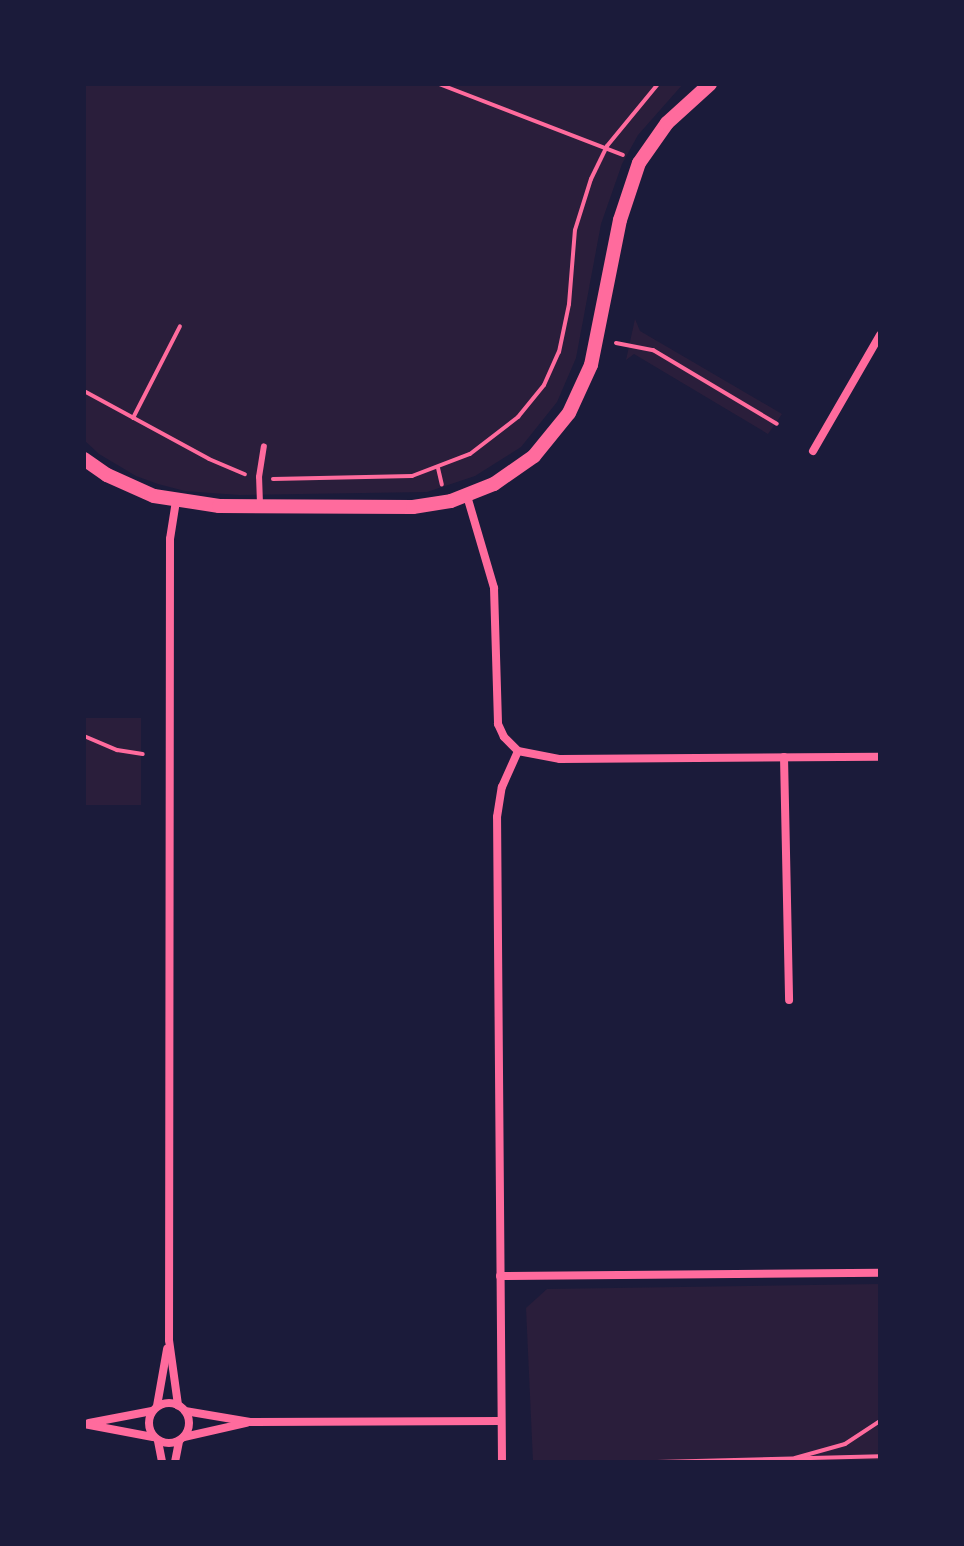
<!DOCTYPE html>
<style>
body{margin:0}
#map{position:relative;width:964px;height:1546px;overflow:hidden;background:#1b1b3a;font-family:"Public Sans",sans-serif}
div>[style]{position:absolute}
.green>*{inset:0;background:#2a1e3b;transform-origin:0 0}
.path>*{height:4px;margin:-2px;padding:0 2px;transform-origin:2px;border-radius:2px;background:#ff6b9d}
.service>*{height:6px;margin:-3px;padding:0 3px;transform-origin:3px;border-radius:3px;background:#ff6b9d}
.minor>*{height:8px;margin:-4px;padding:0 4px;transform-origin:4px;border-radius:4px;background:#ff6b9d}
.minor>.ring{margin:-4px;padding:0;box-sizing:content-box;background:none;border:8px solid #ff6b9d;border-radius:50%}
.tertiary>*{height:14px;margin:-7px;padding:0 7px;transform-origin:7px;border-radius:7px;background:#ff6b9d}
span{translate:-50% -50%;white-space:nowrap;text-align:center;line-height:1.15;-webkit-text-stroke:7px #1b1b3a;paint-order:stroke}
.frame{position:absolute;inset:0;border:86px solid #1b1b3a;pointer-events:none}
</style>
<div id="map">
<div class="green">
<i style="clip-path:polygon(84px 84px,683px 84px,638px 135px,622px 164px,601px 224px,576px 358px,557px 402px,521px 447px,475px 476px,427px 492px,239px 495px,185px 491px,158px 484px,136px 476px,99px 454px,84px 440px)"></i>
<i style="clip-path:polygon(635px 319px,640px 331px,782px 414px,768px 434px,634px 354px,626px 360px)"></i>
<i style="left:84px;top:718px;width:57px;height:87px"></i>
<i style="clip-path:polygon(880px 1284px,880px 1460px,533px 1462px,526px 1308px,547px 1289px)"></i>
</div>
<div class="path">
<i style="left:439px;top:84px;width:197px;rotate:21.1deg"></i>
<i style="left:616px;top:343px;width:38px;rotate:11deg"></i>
<i style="left:653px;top:350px;width:144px;rotate:30.8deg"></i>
<i style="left:84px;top:391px;width:142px;rotate:28.5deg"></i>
<i style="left:209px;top:459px;width:39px;rotate:23deg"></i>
<i style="left:133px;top:418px;width:103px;rotate:-62.9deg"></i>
<i style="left:438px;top:468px;width:17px;rotate:77deg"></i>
<i style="left:273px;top:479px;width:139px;rotate:-1.2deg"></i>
<i style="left:412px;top:476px;width:62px;rotate:-20.8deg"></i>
<i style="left:470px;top:454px;width:61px;rotate:-37.6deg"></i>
<i style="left:518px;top:417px;width:41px;rotate:-50.9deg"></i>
<i style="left:544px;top:385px;width:36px;rotate:-66deg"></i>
<i style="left:559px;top:352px;width:49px;rotate:-78.2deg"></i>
<i style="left:569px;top:304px;width:74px;rotate:-85.4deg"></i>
<i style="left:575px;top:230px;width:53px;rotate:-72.6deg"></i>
<i style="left:591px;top:179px;width:37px;rotate:-64deg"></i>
<i style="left:607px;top:146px;width:80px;rotate:-50.6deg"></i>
<i style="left:84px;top:736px;width:36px;rotate:23deg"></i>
<i style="left:117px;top:750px;width:26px;rotate:9deg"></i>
<i style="left:795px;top:1458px;width:52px;rotate:-15.6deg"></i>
<i style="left:845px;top:1444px;width:42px;rotate:-33.3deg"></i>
<i style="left:657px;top:1462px;width:223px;rotate:-1.5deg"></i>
</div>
<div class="service">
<i style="left:260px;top:504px;width:27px;rotate:-92deg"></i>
<i style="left:259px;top:477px;width:31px;rotate:-81deg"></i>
</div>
<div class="minor">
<i style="left:813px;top:451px;width:134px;rotate:-60deg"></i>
<i style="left:467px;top:496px;width:96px;rotate:73.6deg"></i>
<i style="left:494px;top:588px;width:136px;rotate:88.3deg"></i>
<i style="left:498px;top:724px;width:14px;rotate:65deg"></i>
<i style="left:504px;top:737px;width:20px;rotate:45deg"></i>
<i style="left:518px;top:751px;width:43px;rotate:10.8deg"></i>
<i style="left:560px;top:759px;width:320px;rotate:-0.4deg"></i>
<i style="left:176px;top:501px;width:38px;rotate:99deg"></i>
<i style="left:170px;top:539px;width:801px;rotate:90.07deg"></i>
<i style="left:169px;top:1340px;width:66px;rotate:82.1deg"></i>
<i style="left:784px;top:757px;width:243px;rotate:88.8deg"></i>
<i style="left:500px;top:1276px;width:380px;rotate:-0.5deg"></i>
<i class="ring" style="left:149px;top:1403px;width:32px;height:32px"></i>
<i style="left:157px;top:1406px;width:58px;rotate:-80deg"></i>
<i style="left:185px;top:1411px;width:66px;rotate:9.6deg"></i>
<i style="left:250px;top:1422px;width:251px;rotate:-0.2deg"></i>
<i style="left:89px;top:1423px;width:64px;rotate:-10.8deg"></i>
<i style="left:84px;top:1424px;width:70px;rotate:10.7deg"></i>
<i style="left:184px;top:1437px;width:64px;rotate:-12.7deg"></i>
<i style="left:158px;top:1441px;width:21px;rotate:79deg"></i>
<i style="left:175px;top:1462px;width:21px;rotate:-79deg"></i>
<i style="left:502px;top:1462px;width:645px;rotate:-90.44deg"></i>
<i style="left:497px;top:817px;width:30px;rotate:-81deg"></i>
<i style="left:502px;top:787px;width:39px;rotate:-66deg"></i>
</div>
<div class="tertiary">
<i style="left:84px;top:459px;width:28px;rotate:35deg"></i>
<i style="left:107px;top:475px;width:51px;rotate:24.1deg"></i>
<i style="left:154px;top:496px;width:66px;rotate:8.7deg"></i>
<i style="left:219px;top:506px;width:194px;rotate:0.3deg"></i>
<i style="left:413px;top:507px;width:38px;rotate:-9deg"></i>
<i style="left:451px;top:501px;width:46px;rotate:-21.6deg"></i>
<i style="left:494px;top:484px;width:49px;rotate:-35deg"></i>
<i style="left:534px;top:456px;width:55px;rotate:-50.9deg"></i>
<i style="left:569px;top:413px;width:53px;rotate:-65.4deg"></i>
<i style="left:591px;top:365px;width:148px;rotate:-78.7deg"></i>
<i style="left:620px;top:220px;width:60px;rotate:-71.6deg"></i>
<i style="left:639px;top:163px;width:49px;rotate:-55deg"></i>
<i style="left:667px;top:123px;width:58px;rotate:-42.2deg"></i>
</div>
<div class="frame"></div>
</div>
